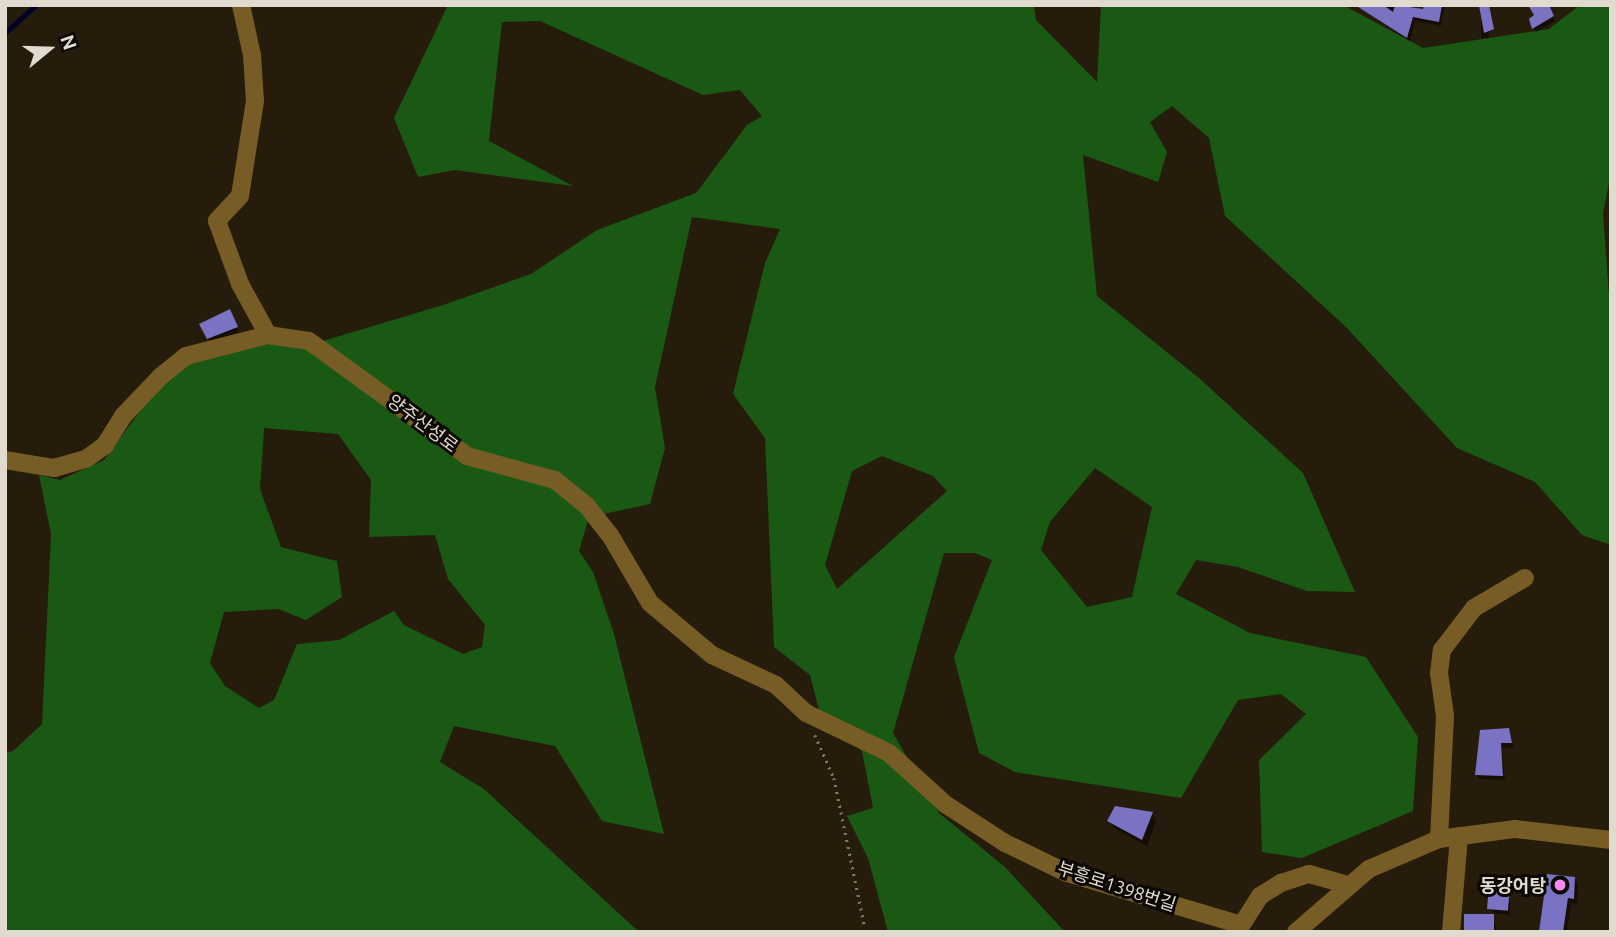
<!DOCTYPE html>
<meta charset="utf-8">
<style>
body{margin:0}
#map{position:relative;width:1616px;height:937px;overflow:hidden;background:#261c0b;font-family:Ubuntu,"Noto Sans KR",sans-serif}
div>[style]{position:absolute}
.forest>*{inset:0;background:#195913}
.shadow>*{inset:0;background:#0007;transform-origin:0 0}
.stream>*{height:4.5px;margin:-2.25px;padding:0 2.25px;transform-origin:2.25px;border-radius:2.25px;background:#000029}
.building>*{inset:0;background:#7a72c2;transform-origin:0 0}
.path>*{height:2.5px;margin-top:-1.25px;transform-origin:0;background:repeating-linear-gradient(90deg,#837a6c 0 2px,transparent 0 7px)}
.minor>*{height:18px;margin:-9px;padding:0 9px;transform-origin:9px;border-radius:9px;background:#785c25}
.dots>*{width:19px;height:19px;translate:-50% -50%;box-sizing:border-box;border:4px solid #0b0703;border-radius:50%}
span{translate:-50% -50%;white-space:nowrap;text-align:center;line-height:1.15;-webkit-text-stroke:6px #0b0703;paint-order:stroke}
.street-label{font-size:18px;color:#e1dacf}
.poi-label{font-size:18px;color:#e1dacf;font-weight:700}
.right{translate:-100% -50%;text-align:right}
.frame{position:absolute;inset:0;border:7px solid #e1dacf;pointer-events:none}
.north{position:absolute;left:14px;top:14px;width:70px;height:70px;-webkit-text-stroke:5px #0b0703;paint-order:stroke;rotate:71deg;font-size:19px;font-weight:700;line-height:28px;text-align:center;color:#e1dacf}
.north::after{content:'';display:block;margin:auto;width:24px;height:32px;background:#e1dacf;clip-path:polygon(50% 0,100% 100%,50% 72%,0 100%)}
</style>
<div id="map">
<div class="forest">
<i style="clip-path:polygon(evenodd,448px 5px,1034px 5px,1036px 20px,1097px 82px,1101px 5px,1343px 5px,1423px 48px,1549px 29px,1580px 5px,1611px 5px,1611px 173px,1603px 213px,1611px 322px,1611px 545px,1582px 535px,1535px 482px,1457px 448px,1346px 327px,1225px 216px,1209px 138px,1172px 106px,1150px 122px,1167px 152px,1158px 182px,1083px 155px,1097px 296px,1199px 378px,1303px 473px,1355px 592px,1307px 591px,1238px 567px,1196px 560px,1176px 594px,1250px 633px,1366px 657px,1418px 737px,1413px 811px,1302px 858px,1262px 852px,1259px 760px,1306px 714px,1281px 694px,1238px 700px,1181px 798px,1015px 772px,979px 753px,954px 657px,992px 560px,975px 553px,944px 553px,893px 733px,939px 813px,1005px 867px,1065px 932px,888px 932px,868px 858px,847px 816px,873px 808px,862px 751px,822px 721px,810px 675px,774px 647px,765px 438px,733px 394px,765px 263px,780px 229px,692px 217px,655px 387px,665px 448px,650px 504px,589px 517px,579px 551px,593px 572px,614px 634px,664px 834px,602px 821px,555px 746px,454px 726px,440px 762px,484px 789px,639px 932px,5px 932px,5px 753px,13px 751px,42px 724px,51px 534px,39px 475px,60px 480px,104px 460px,143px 407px,183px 364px,267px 340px,313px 344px,443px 305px,531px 274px,597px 230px,696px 193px,747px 125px,762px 116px,740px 90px,703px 95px,540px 21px,502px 22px,489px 141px,573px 186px,455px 170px,418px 177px,394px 118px,448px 5px,264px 428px,338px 434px,371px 480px,369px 537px,435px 535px,448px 579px,485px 625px,482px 647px,463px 654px,404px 625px,394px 611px,339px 640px,297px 644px,274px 700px,259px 708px,225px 686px,210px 663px,224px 612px,278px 609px,306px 620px,342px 597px,337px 561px,281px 547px,260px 489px,264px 428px,448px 5px,882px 456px,933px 476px,947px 491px,837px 589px,825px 565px,852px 471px,882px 456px,448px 5px,1095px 468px,1152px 507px,1132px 597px,1087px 607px,1041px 550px,1050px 522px,1095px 468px)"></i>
</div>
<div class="shadow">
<i style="clip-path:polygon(1357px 5px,1401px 5px,1424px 12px,1426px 5px,1445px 5px,1441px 26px,1415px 21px,1410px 41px)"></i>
<i style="left:1481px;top:5px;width:8px;height:33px"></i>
<i style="clip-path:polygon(1547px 5px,1555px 21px,1536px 32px,1533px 28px)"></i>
<i style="clip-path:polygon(232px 316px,239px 332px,211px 343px,201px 325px)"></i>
<i style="clip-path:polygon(1508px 730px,1514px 748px,1502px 748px,1505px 780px,1479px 779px,1476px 775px)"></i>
<i style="clip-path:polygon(1152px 814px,1156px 821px,1147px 846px,1114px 828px,1109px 821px)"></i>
<i style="clip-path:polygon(1548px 876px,1574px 878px,1578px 885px,1577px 905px,1571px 903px,1567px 932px,1541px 932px)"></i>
<i style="clip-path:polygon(1509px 889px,1510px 915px,1493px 913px,1491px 908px)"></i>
<i style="clip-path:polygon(1493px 916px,1497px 932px,1462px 932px)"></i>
</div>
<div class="stream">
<i style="left:5px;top:33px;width:42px;rotate:-42.1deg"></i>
</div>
<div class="building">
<i style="clip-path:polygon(1355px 5px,1383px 5px,1393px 12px,1395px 5px,1423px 9px,1424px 5px,1442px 5px,1439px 22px,1413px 17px,1407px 38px)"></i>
<i style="clip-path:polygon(1479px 5px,1489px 5px,1494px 29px,1484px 33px)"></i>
<i style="clip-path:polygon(1528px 5px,1549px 5px,1554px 16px,1532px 29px,1529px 19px,1534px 15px)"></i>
<i style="clip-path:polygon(230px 309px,238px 327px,207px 339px,199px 324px)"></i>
<i style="clip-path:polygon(1509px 728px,1512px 743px,1501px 743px,1503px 776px,1475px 775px,1480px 730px)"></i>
<i style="clip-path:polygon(1115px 806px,1153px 812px,1142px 840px,1107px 821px)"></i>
<i style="clip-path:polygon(1547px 874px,1575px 877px,1574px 899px,1568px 898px,1563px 932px,1539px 932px)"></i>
<i style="left:1489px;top:886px;width:21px;height:23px;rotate:5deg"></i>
<i style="left:1464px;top:914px;width:30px;height:18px"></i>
</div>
<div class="path">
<i style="left:815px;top:735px;width:47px;rotate:66.2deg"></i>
<i style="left:834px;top:778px;width:153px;rotate:78.3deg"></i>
</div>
<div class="minor">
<i style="left:241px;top:5px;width:51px;rotate:77.6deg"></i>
<i style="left:252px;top:55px;width:46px;rotate:86.3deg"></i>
<i style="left:255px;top:101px;width:96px;rotate:99deg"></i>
<i style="left:240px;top:196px;width:34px;rotate:133deg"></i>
<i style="left:217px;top:221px;width:67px;rotate:69.9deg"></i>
<i style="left:240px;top:284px;width:58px;rotate:61.2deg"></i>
<i style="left:5px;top:460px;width:50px;rotate:9.3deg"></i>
<i style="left:54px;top:468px;width:33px;rotate:-16deg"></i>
<i style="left:86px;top:459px;width:24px;rotate:-36deg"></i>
<i style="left:105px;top:445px;width:34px;rotate:-58deg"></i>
<i style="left:123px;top:416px;width:54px;rotate:-46.5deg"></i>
<i style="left:160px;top:377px;width:33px;rotate:-39deg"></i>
<i style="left:186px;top:356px;width:85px;rotate:-14.4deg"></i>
<i style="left:268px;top:335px;width:41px;rotate:8.3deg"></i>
<i style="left:309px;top:341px;width:195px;rotate:36deg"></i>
<i style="left:467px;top:456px;width:91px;rotate:15.3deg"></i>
<i style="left:555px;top:480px;width:41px;rotate:39.1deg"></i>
<i style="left:587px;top:506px;width:37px;rotate:52deg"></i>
<i style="left:610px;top:535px;width:79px;rotate:59.5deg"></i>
<i style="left:650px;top:603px;width:81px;rotate:40deg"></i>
<i style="left:712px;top:655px;width:71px;rotate:25.1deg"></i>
<i style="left:776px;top:685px;width:41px;rotate:43deg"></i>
<i style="left:806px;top:713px;width:92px;rotate:25.7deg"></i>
<i style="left:889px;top:753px;width:76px;rotate:42.3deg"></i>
<i style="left:945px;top:804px;width:72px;rotate:33deg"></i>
<i style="left:1005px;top:843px;width:69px;rotate:25.8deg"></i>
<i style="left:1067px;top:873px;width:178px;rotate:16.6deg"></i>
<i style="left:1439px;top:839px;width:123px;rotate:-87.2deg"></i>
<i style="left:1445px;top:716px;width:43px;rotate:-97.9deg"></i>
<i style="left:1439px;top:673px;width:23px;rotate:-83deg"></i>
<i style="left:1442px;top:650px;width:53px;rotate:-52.7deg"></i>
<i style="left:1474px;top:608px;width:59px;rotate:-30.5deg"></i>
<i style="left:1237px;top:932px;width:43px;rotate:-57.4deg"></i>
<i style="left:1260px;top:896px;width:25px;rotate:-32deg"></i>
<i style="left:1281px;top:883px;width:29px;rotate:-18deg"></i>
<i style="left:1309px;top:874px;width:41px;rotate:15.8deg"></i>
<i style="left:1296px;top:932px;width:96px;rotate:-40.8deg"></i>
<i style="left:1369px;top:869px;width:76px;rotate:-23.2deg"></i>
<i style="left:1439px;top:839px;width:77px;rotate:-7.5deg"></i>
<i style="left:1515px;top:829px;width:97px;rotate:6.5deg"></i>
<i style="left:1451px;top:932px;width:96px;rotate:-85.2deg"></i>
</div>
<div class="dots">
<i style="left:1560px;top:885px;background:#f28af2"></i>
</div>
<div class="street-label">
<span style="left:423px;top:423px;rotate:37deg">양주산성로</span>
<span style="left:1117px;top:886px;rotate:18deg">부흥로1398번길</span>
</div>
<div class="poi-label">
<span class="right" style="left:1546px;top:885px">동강어탕</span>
</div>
<div class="frame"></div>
<div class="north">N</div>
</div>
